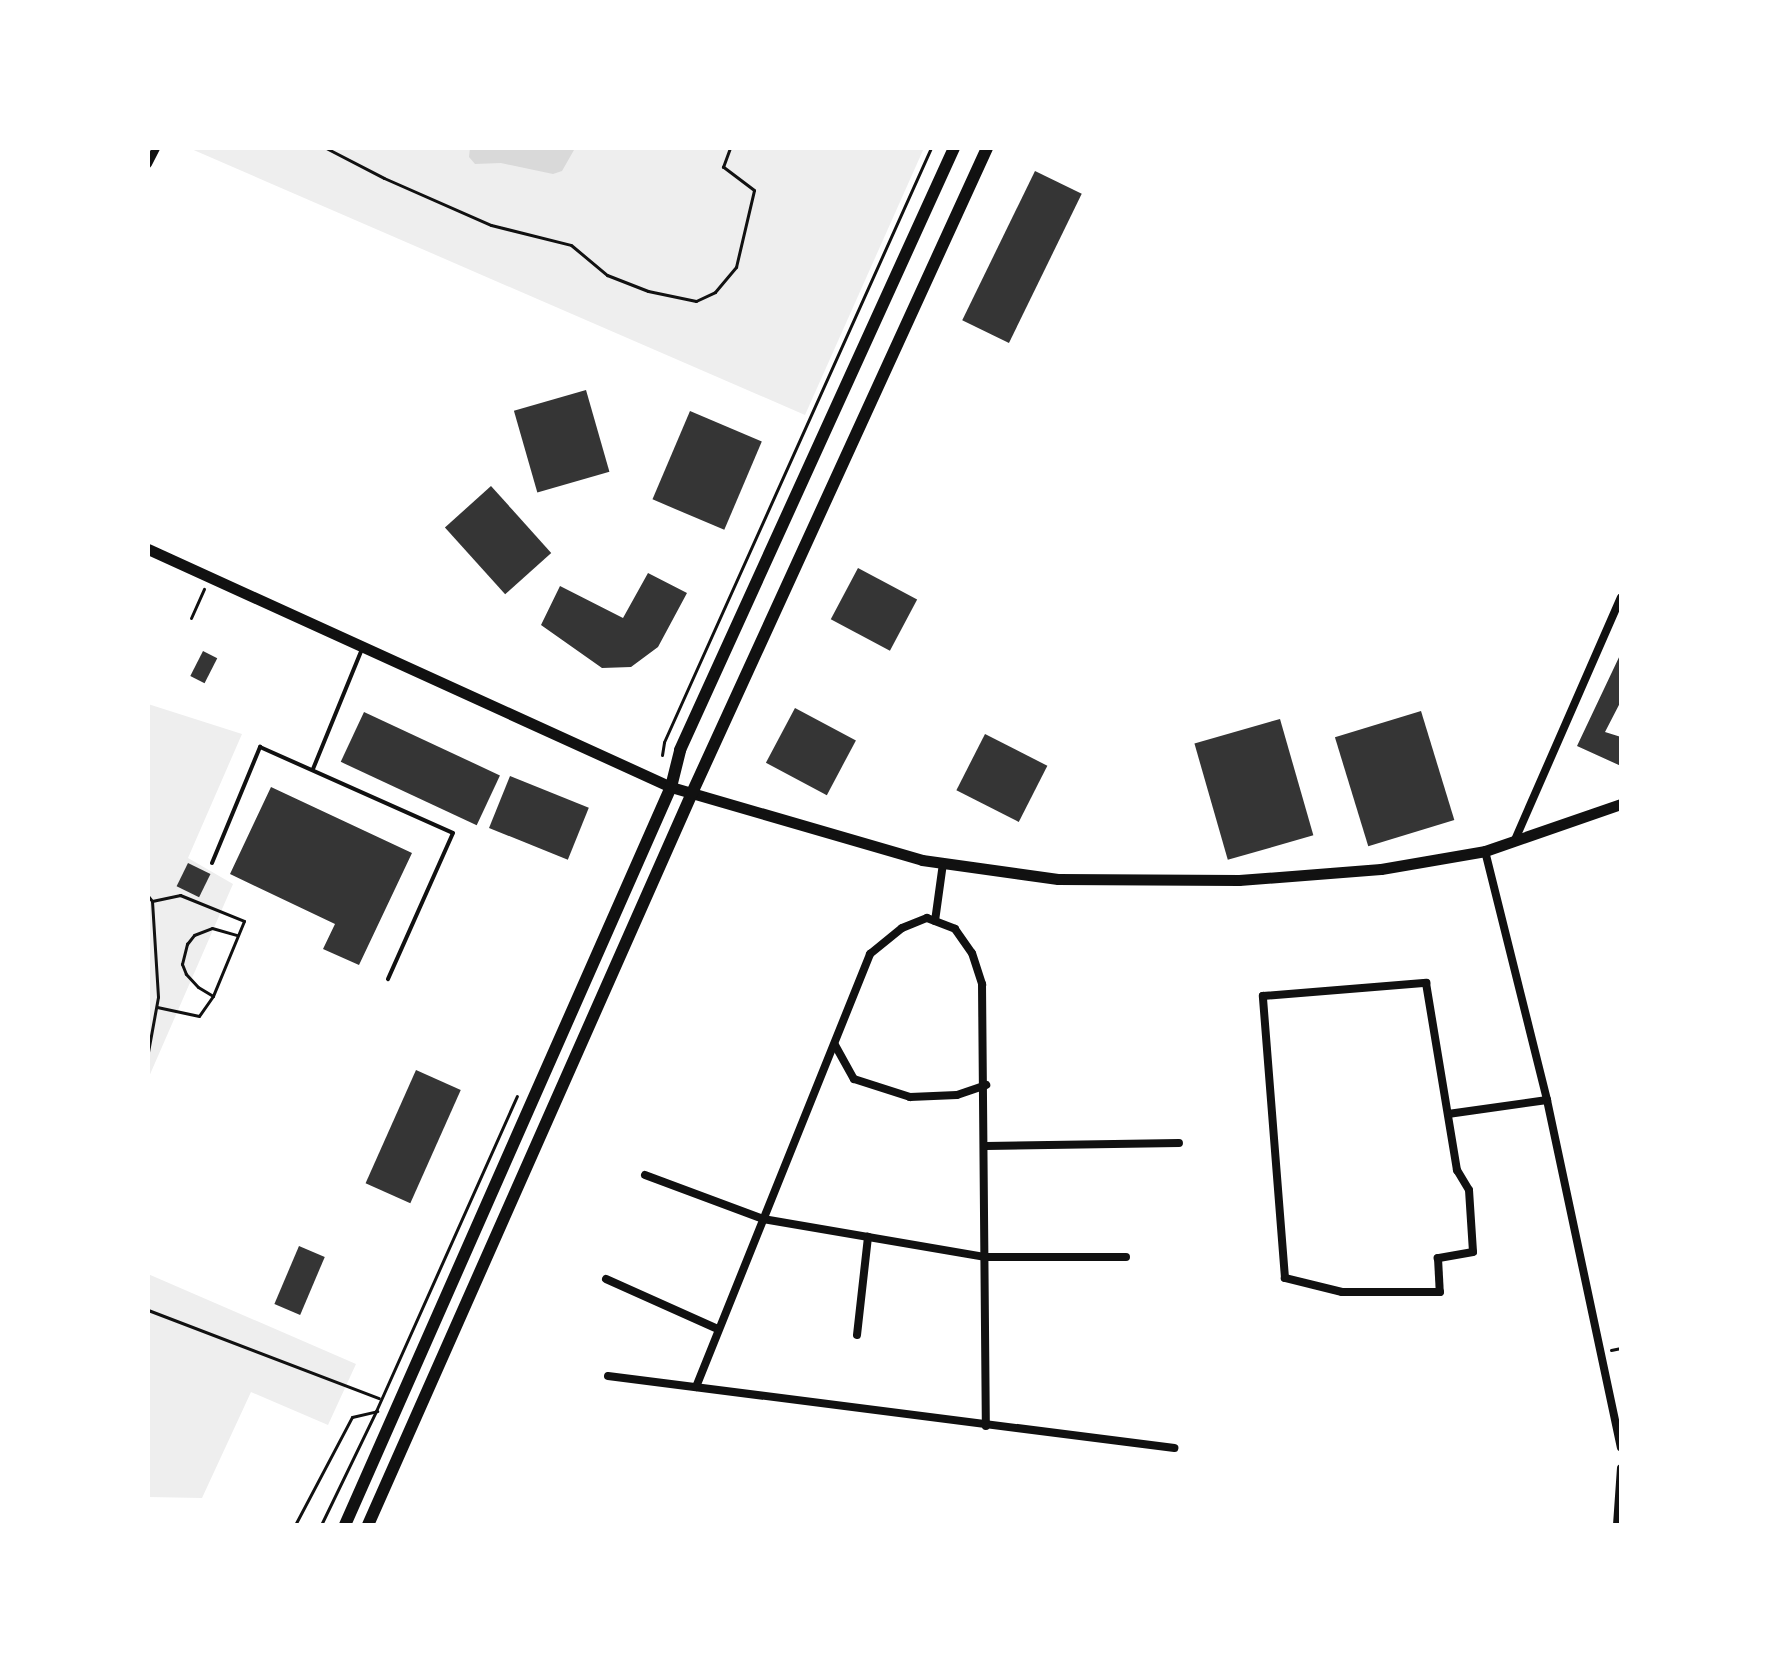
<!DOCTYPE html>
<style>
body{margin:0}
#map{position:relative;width:1769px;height:1673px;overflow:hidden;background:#fff;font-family:"PT Sans",sans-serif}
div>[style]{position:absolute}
.green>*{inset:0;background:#eee}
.water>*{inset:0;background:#d9d9d9}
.building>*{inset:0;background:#353535;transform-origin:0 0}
.path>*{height:3px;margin:-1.5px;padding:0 1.5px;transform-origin:1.5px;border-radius:1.5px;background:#111}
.service>*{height:4px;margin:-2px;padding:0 2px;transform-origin:2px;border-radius:2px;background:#111}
.minor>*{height:8px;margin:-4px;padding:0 4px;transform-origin:4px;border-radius:4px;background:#111}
.tertiary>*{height:11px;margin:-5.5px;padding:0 5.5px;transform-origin:5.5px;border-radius:5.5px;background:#111}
.secondary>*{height:12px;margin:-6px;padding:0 6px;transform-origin:6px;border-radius:6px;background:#111}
span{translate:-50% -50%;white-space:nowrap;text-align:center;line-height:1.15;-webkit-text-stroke:8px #fff;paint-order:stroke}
.frame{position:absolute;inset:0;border:150px solid #fff;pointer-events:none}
</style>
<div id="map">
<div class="green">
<i style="clip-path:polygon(189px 148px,924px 148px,805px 415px)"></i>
<i style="clip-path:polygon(148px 704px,242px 734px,188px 858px,233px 884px,148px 1079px)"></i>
<i style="clip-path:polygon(148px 1274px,356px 1364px,328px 1425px,251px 1392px,202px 1498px,148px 1497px)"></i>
</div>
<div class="water">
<i style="clip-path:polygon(470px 148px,574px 148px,574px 150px,562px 171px,553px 174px,501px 163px,475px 164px,469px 157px)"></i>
</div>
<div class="building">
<i style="left:1035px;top:171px;width:52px;height:166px;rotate:26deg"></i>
<i style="left:586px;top:390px;width:85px;height:75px;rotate:74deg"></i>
<i style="left:690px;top:411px;width:78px;height:96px;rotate:23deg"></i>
<i style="left:491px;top:486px;width:90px;height:62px;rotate:48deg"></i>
<i style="left:858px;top:568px;width:67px;height:58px;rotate:28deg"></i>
<i style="clip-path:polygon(648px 573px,687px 593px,658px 647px,631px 667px,602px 668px,541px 625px,560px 586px,623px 618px)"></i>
<i style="left:203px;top:651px;width:16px;height:28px;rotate:27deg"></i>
<i style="clip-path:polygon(1621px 653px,1621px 701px,1605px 732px,1621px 737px,1621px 766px,1577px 746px)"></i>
<i style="left:795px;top:708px;width:69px;height:62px;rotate:28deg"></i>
<i style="left:1421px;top:711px;width:114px;height:90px;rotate:73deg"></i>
<i style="left:364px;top:712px;width:150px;height:55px;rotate:25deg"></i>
<i style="left:1280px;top:719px;width:121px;height:89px;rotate:74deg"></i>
<i style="left:985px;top:734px;width:70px;height:63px;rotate:27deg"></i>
<i style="left:510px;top:776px;width:85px;height:56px;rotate:22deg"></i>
<i style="clip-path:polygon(271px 787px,412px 853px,359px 965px,323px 949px,335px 924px,230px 874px)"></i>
<i style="left:188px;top:863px;width:25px;height:26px;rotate:26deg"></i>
<i style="left:416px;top:1070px;width:49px;height:124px;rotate:24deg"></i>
<i style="left:299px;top:1246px;width:28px;height:63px;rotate:23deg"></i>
</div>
<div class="path">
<i style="left:326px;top:148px;width:65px;rotate:27.3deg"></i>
<i style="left:384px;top:178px;width:117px;rotate:23.7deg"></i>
<i style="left:491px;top:225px;width:82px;rotate:14deg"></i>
<i style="left:571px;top:245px;width:47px;rotate:39.8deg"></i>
<i style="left:607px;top:275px;width:44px;rotate:21.3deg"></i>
<i style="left:648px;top:291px;width:49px;rotate:11.8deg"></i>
<i style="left:696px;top:301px;width:21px;rotate:-25deg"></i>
<i style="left:715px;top:292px;width:33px;rotate:-50deg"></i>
<i style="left:736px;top:267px;width:79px;rotate:-76.8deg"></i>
<i style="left:754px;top:190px;width:39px;rotate:-143deg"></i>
<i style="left:723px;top:167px;width:20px;rotate:-70deg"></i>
<i style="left:191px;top:618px;width:32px;rotate:-66deg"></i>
<i style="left:662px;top:755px;width:13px;rotate:-81deg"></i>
<i style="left:664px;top:742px;width:651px;rotate:-65.8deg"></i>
<i style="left:148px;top:896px;width:6px;rotate:51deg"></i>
<i style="left:152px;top:901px;width:96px;rotate:86.4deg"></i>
<i style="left:158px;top:997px;width:56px;rotate:100.3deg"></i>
<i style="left:152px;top:901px;width:29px;rotate:-12deg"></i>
<i style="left:180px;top:895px;width:69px;rotate:22.1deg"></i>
<i style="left:244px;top:921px;width:81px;rotate:112.5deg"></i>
<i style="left:213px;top:996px;width:24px;rotate:125deg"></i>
<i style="left:199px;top:1016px;width:43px;rotate:-167.9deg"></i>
<i style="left:213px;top:996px;width:17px;rotate:-149deg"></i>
<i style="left:198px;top:987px;width:18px;rotate:-133deg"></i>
<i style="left:186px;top:974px;width:11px;rotate:-112deg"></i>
<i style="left:182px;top:964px;width:21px;rotate:-76deg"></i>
<i style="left:187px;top:944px;width:11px;rotate:-52deg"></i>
<i style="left:194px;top:935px;width:19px;rotate:-21deg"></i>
<i style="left:212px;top:928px;width:26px;rotate:16deg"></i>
<i style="left:148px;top:1310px;width:247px;rotate:20.9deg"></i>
<i style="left:1611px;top:1350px;width:10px;rotate:-11deg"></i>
<i style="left:295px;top:1525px;width:122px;rotate:-62.2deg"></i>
<i style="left:352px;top:1417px;width:26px;rotate:-13deg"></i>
<i style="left:321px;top:1525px;width:127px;rotate:-64.2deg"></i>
<i style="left:376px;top:1411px;width:345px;rotate:-65.9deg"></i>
</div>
<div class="service">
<i style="left:313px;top:769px;width:130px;rotate:-67.8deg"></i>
<i style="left:212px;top:863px;width:126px;rotate:-67.5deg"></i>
<i style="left:260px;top:747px;width:211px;rotate:24deg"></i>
<i style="left:453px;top:833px;width:160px;rotate:114deg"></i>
</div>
<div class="minor">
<i style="left:148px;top:164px;width:18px;rotate:-63deg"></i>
<i style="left:1514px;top:842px;width:267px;rotate:-66.4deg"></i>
<i style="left:1485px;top:851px;width:257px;rotate:76deg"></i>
<i style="left:1547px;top:1100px;width:355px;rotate:78deg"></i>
<i style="left:935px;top:921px;width:59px;rotate:-82.1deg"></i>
<i style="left:1426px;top:983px;width:190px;rotate:80.6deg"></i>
<i style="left:1457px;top:1170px;width:23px;rotate:59deg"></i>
<i style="left:1469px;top:1190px;width:62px;rotate:86.3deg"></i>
<i style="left:1473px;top:1252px;width:36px;rotate:170deg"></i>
<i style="left:1438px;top:1258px;width:34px;rotate:87deg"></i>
<i style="left:1440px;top:1292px;width:98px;rotate:180deg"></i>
<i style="left:1342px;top:1292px;width:59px;rotate:-166.2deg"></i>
<i style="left:1285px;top:1278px;width:283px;rotate:-94.5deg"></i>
<i style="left:1263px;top:996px;width:164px;rotate:-4.6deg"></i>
<i style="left:835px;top:1045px;width:39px;rotate:61deg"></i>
<i style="left:854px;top:1079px;width:59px;rotate:17.8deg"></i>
<i style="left:910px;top:1097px;width:47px;rotate:-2.4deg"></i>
<i style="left:957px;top:1095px;width:31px;rotate:-19deg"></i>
<i style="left:1448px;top:1114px;width:100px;rotate:-8deg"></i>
<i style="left:986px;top:1146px;width:193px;rotate:-0.9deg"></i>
<i style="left:645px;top:1175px;width:126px;rotate:20.4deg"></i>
<i style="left:763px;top:1219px;width:226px;rotate:9.7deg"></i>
<i style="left:986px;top:1257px;width:140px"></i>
<i style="left:606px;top:1279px;width:123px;rotate:24.1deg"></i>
<i style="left:857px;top:1335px;width:99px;rotate:-83.6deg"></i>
<i style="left:608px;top:1376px;width:571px;rotate:7.25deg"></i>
<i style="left:696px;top:1387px;width:467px;rotate:-68.1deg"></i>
<i style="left:870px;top:954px;width:41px;rotate:-39.1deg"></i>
<i style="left:902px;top:928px;width:27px;rotate:-22deg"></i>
<i style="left:927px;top:918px;width:30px;rotate:21deg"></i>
<i style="left:955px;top:929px;width:29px;rotate:55deg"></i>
<i style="left:972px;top:953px;width:33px;rotate:72deg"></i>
<i style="left:982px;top:984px;width:442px;rotate:89.5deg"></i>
<i style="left:1617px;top:1525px;width:57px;rotate:-86deg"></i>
</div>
<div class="tertiary">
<i style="left:148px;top:549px;width:575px;rotate:24.47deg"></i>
<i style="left:671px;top:787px;width:261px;rotate:16.2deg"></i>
<i style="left:922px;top:860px;width:137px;rotate:8deg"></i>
<i style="left:1058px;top:879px;width:181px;rotate:0.3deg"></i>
<i style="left:1239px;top:880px;width:142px;rotate:-4.4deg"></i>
<i style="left:1381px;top:869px;width:106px;rotate:-9.8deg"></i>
<i style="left:1485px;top:851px;width:144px;rotate:-19.1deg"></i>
</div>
<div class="secondary">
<i style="left:345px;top:1525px;width:807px;rotate:-66.17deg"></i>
<i style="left:671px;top:787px;width:38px;rotate:-76deg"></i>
<i style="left:680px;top:750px;width:661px;rotate:-65.53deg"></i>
<i style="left:368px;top:1525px;width:800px;rotate:-66.12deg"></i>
<i style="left:692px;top:793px;width:709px;rotate:-65.42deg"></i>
</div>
<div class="frame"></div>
</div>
